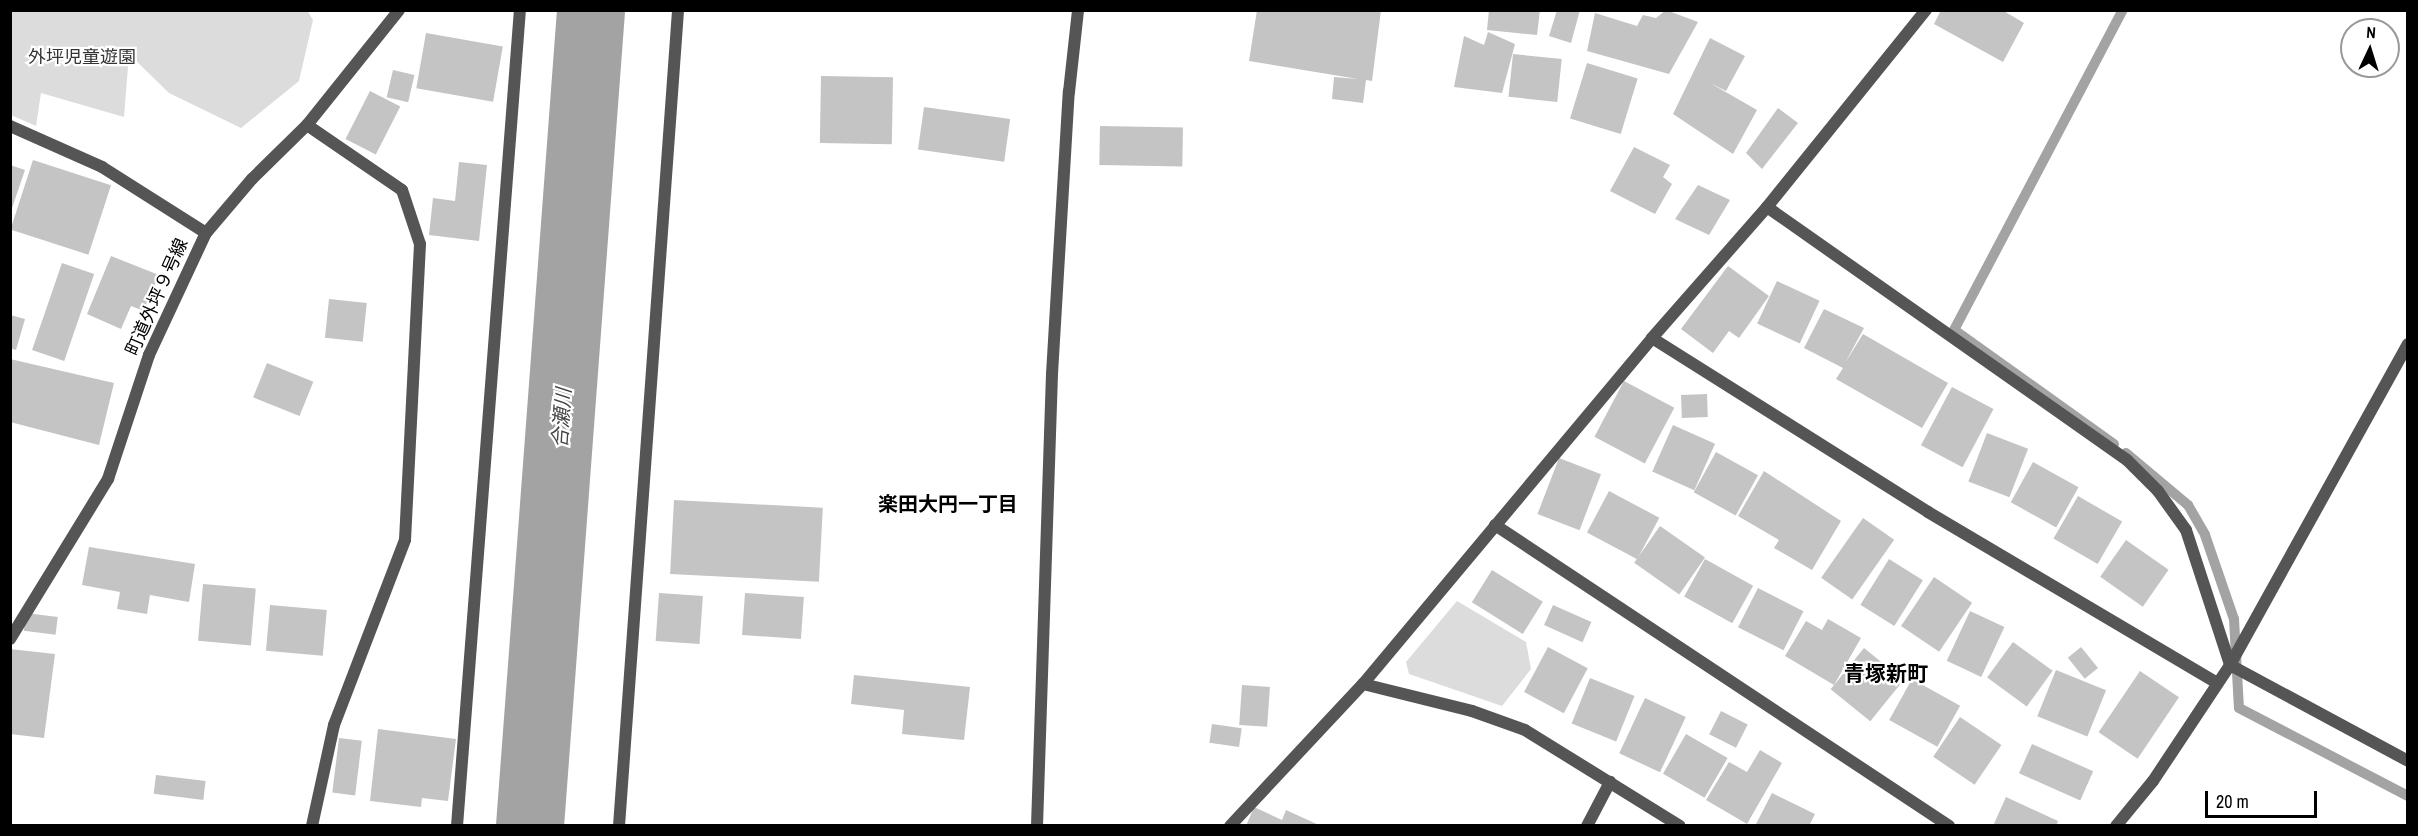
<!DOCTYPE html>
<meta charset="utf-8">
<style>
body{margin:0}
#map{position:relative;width:2418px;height:836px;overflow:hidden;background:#fff;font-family:"Archivo Narrow","Noto Sans JP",sans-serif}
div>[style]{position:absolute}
.green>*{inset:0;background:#dcdcdc}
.stream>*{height:10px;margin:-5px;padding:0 5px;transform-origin:5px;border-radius:5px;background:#a3a3a3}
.river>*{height:68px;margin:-34px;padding:0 34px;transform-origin:34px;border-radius:34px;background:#a3a3a3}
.building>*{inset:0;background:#c4c4c4;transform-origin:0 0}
.lane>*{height:12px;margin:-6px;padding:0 6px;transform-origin:6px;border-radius:6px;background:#555}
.street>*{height:12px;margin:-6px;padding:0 6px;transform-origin:6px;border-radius:6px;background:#555}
span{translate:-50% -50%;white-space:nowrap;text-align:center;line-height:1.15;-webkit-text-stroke:4.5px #fff;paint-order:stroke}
.park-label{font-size:18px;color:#333}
.street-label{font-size:18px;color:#000}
.water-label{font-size:20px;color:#444;font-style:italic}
.neighbourhood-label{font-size:20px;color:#000;font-weight:700}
.quarter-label{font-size:21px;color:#000;font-weight:700}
.frame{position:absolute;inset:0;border:12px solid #000;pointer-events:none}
.north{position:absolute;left:2340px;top:18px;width:60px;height:60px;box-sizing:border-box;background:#fff;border:2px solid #999;border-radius:50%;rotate:4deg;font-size:16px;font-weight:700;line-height:24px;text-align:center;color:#000}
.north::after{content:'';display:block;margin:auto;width:21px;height:27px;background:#000;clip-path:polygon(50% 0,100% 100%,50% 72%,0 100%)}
.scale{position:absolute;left:2205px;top:791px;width:112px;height:27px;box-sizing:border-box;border:3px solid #000;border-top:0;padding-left:8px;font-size:18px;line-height:21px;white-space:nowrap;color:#000;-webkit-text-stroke:4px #fff;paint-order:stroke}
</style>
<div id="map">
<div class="green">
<i style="clip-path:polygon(307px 10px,313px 20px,299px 81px,241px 128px,169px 93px,129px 54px,124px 117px,41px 93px,36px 126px,11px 115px,11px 11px)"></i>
<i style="clip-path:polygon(1457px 601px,1526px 642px,1531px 669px,1502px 706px,1409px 674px,1406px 662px)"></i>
</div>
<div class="stream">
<i style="left:2114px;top:444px;width:196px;rotate:-144.5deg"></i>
<i style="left:1954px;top:330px;width:362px;rotate:-62.2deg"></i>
<i style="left:2126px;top:453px;width:81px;rotate:40deg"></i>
<i style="left:2188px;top:505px;width:34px;rotate:60deg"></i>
<i style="left:2205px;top:535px;width:89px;rotate:71deg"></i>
<i style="left:2234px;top:619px;width:89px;rotate:86.8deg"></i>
<i style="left:2239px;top:708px;width:191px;rotate:27.5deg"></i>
</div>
<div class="river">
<i style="left:530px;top:826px;width:818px;rotate:-85.72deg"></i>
</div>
<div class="building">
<i style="clip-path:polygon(1257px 10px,1381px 10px,1372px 81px,1366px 80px,1363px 103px,1332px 99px,1334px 77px,1358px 79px,1249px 61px)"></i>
<i style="clip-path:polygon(1489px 10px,1540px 10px,1537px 35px,1487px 30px)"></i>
<i style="clip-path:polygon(1557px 10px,1580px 10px,1571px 43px,1549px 36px)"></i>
<i style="clip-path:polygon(1666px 10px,1698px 22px,1669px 74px,1587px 51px,1595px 13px,1637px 26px,1643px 15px,1656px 18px)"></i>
<i style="clip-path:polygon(1941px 10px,2002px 10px,2024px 23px,2003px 62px,1934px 24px)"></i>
<i style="clip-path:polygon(1488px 32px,1515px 44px,1502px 93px,1454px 87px,1464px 36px,1484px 45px)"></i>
<i style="left:426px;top:33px;width:78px;height:56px;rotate:10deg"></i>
<i style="clip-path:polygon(1710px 38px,1745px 56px,1726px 91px,1710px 83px,1757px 110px,1733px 154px,1673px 114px)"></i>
<i style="left:1513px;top:54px;width:49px;height:43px;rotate:6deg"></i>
<i style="left:1587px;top:63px;width:53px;height:58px;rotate:17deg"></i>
<i style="left:393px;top:70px;width:22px;height:28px;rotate:13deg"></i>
<i style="left:821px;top:76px;width:72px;height:67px;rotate:1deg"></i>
<i style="left:370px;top:91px;width:34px;height:54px;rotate:27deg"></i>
<i style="left:924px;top:107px;width:87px;height:43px;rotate:8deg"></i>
<i style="clip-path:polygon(1778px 108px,1798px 123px,1762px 169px,1746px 153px)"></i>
<i style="left:1100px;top:126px;width:83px;height:39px;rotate:1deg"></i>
<i style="clip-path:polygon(1634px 147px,1670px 165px,1663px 177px,1672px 184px,1655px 214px,1610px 191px)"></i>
<i style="left:33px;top:160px;width:82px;height:73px;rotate:18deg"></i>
<i style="clip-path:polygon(459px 162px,487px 165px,479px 241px,429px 235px,433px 198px,455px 201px)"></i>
<i style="clip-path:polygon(10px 165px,25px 170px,11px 211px,10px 210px)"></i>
<i style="clip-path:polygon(1698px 185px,1730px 200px,1709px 235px,1675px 219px)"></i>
<i style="clip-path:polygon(111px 256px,159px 275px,144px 311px,131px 306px,121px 329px,87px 314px)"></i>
<i style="left:62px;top:263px;width:34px;height:92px;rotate:19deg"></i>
<i style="clip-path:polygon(1728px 266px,1769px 296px,1739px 338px,1729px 331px,1713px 353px,1681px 329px)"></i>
<i style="left:1777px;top:281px;width:47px;height:47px;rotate:25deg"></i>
<i style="left:329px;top:299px;width:38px;height:39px;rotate:6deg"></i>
<i style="clip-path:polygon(1824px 309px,1864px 328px,1845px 363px,1863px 334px,1948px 383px,1922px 428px,1836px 379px,1843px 368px,1804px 348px)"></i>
<i style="clip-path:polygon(10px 315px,25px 319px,16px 350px,10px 348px)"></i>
<i style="clip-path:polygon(10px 359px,114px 383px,99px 445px,10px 422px)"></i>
<i style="left:267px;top:363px;width:50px;height:37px;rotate:22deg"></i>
<i style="left:1624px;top:381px;width:57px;height:63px;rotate:28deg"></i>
<i style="left:1952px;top:387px;width:47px;height:66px;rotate:28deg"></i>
<i style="left:1707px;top:394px;width:23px;height:26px;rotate:88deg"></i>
<i style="left:1673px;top:425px;width:46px;height:51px;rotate:24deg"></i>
<i style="left:1987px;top:433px;width:44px;height:52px;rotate:21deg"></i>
<i style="left:1716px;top:452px;width:48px;height:46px;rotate:29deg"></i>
<i style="left:1559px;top:458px;width:45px;height:60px;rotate:21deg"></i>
<i style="left:2033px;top:462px;width:52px;height:46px;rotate:29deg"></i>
<i style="clip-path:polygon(1764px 471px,1841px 521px,1812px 570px,1774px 548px,1779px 540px,1738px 516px)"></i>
<i style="left:1609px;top:491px;width:57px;height:47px;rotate:28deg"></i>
<i style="left:2078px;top:496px;width:51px;height:49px;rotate:30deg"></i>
<i style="left:674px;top:500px;width:149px;height:74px;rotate:3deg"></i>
<i style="left:1863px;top:518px;width:38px;height:73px;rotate:35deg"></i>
<i style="left:1660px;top:526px;width:55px;height:45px;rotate:35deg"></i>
<i style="left:2126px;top:540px;width:52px;height:45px;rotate:35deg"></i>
<i style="clip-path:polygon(89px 547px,195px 564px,189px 602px,150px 595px,147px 614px,117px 609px,120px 592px,82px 585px)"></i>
<i style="left:1705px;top:559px;width:55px;height:43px;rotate:29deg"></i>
<i style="left:1889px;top:559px;width:40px;height:54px;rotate:32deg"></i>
<i style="left:1492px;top:570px;width:60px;height:38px;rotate:32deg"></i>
<i style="left:1934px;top:577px;width:46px;height:59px;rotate:34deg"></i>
<i style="left:203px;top:584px;width:53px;height:57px;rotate:5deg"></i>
<i style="left:1758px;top:588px;width:51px;height:44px;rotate:27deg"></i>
<i style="left:659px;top:593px;width:44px;height:48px;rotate:4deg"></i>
<i style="left:745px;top:593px;width:59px;height:42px;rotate:4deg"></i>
<i style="left:270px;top:605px;width:57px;height:46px;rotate:5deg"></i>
<i style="left:1553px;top:605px;width:42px;height:22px;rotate:24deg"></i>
<i style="left:1970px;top:611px;width:38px;height:55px;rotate:25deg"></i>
<i style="left:26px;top:613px;width:32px;height:18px;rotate:7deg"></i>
<i style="clip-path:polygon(1828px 619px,1861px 638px,1834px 685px,1785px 656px,1806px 621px,1822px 630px)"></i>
<i style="left:2013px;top:642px;width:49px;height:44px;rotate:36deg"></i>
<i style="left:1548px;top:647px;width:45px;height:51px;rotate:28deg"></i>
<i style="left:2081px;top:647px;width:27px;height:17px;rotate:51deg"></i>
<i style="left:1864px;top:648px;width:51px;height:53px;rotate:39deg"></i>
<i style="clip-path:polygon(10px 649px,55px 654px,44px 738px,10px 734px)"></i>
<i style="left:2056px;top:670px;width:54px;height:50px;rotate:22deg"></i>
<i style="left:2140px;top:671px;width:47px;height:74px;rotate:34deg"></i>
<i style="clip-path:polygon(854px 675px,970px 687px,964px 740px,902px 734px,904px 710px,851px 704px)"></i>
<i style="left:1590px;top:678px;width:48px;height:49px;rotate:22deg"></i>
<i style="left:1912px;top:679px;width:55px;height:47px;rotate:29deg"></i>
<i style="left:1242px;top:685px;width:28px;height:40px;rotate:4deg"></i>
<i style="left:1645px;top:698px;width:45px;height:61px;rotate:25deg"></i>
<i style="left:1721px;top:711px;width:30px;height:26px;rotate:27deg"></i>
<i style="left:1960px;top:717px;width:50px;height:48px;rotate:34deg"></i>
<i style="left:1212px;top:724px;width:30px;height:19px;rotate:8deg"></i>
<i style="clip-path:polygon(378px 729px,456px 739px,448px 801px,422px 798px,421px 807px,370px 801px)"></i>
<i style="left:1686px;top:734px;width:48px;height:46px;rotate:30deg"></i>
<i style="left:339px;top:738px;width:23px;height:55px;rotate:7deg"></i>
<i style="left:2032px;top:744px;width:67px;height:32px;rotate:24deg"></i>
<i style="clip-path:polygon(1760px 750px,1782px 763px,1747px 824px,1706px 800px,1729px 762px,1747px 772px)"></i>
<i style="left:156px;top:775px;width:50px;height:19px;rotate:7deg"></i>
<i style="clip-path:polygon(1772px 793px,1815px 814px,1809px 826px,1755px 826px)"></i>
<i style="clip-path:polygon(2006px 797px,2058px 821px,2056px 826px,1993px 826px)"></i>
<i style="clip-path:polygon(1254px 807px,1282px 820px,1286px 810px,1321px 826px,1246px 826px)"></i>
</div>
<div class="lane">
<i style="left:457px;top:826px;width:818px;rotate:-85.59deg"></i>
<i style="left:619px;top:826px;width:818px;rotate:-85.86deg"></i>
</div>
<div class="street">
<i style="left:307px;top:125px;width:115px;rotate:34.4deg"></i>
<i style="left:402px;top:190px;width:57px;rotate:71.6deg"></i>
<i style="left:420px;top:244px;width:296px;rotate:92.9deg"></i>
<i style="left:405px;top:540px;width:198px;rotate:111deg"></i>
<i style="left:334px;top:725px;width:103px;rotate:102.3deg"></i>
<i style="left:10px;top:126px;width:101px;rotate:24deg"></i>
<i style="left:102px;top:167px;width:123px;rotate:32.4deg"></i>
<i style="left:1767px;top:207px;width:440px;rotate:35.1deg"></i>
<i style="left:2127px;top:460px;width:44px;rotate:45deg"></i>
<i style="left:2158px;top:491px;width:48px;rotate:54.3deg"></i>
<i style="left:2186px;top:530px;width:142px;rotate:71.9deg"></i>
<i style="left:2230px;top:665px;width:202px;rotate:28.3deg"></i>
<i style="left:1652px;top:338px;width:326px;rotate:32.2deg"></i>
<i style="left:1928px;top:512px;width:334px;rotate:30.6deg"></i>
<i style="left:1495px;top:525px;width:545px;rotate:33.54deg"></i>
<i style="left:10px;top:639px;width:188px;rotate:-58.5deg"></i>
<i style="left:108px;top:479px;width:131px;rotate:-71.7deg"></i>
<i style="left:149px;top:355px;width:135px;rotate:-65deg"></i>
<i style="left:206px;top:233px;width:71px;rotate:-49.6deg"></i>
<i style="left:252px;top:179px;width:77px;rotate:-44.5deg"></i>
<i style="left:307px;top:125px;width:147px;rotate:-51.3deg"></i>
<i style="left:1363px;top:684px;width:112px;rotate:13.9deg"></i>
<i style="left:1472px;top:711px;width:56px;rotate:19.7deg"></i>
<i style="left:1525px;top:730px;width:182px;rotate:31.8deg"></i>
<i style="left:1037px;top:826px;width:452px;rotate:-88.1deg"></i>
<i style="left:1052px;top:374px;width:283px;rotate:-86.6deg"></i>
<i style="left:1069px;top:92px;width:82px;rotate:-83.7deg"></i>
<i style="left:1230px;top:826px;width:195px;rotate:-46.9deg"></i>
<i style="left:1363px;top:684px;width:451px;rotate:-50.1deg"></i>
<i style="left:1652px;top:338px;width:174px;rotate:-48.7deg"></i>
<i style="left:1767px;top:207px;width:253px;rotate:-51.1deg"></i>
<i style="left:1587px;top:826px;width:50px;rotate:-62.4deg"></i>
<i style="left:2116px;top:826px;width:58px;rotate:-50.6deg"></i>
<i style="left:2153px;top:781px;width:139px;rotate:-56.4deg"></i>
<i style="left:2230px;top:665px;width:367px;rotate:-61deg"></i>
</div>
<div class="park-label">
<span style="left:82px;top:57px">外坪児童遊園</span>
</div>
<div class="street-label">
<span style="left:157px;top:297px;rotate:-66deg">町道外坪９号線</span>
</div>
<div class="water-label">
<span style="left:561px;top:418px;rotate:-86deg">合瀬川</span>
</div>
<div class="neighbourhood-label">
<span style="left:948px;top:503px">楽田大円一丁目</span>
</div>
<div class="quarter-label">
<span style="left:1886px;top:674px">青塚新町</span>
</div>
<div class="frame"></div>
<div class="north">N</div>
<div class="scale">20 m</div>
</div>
